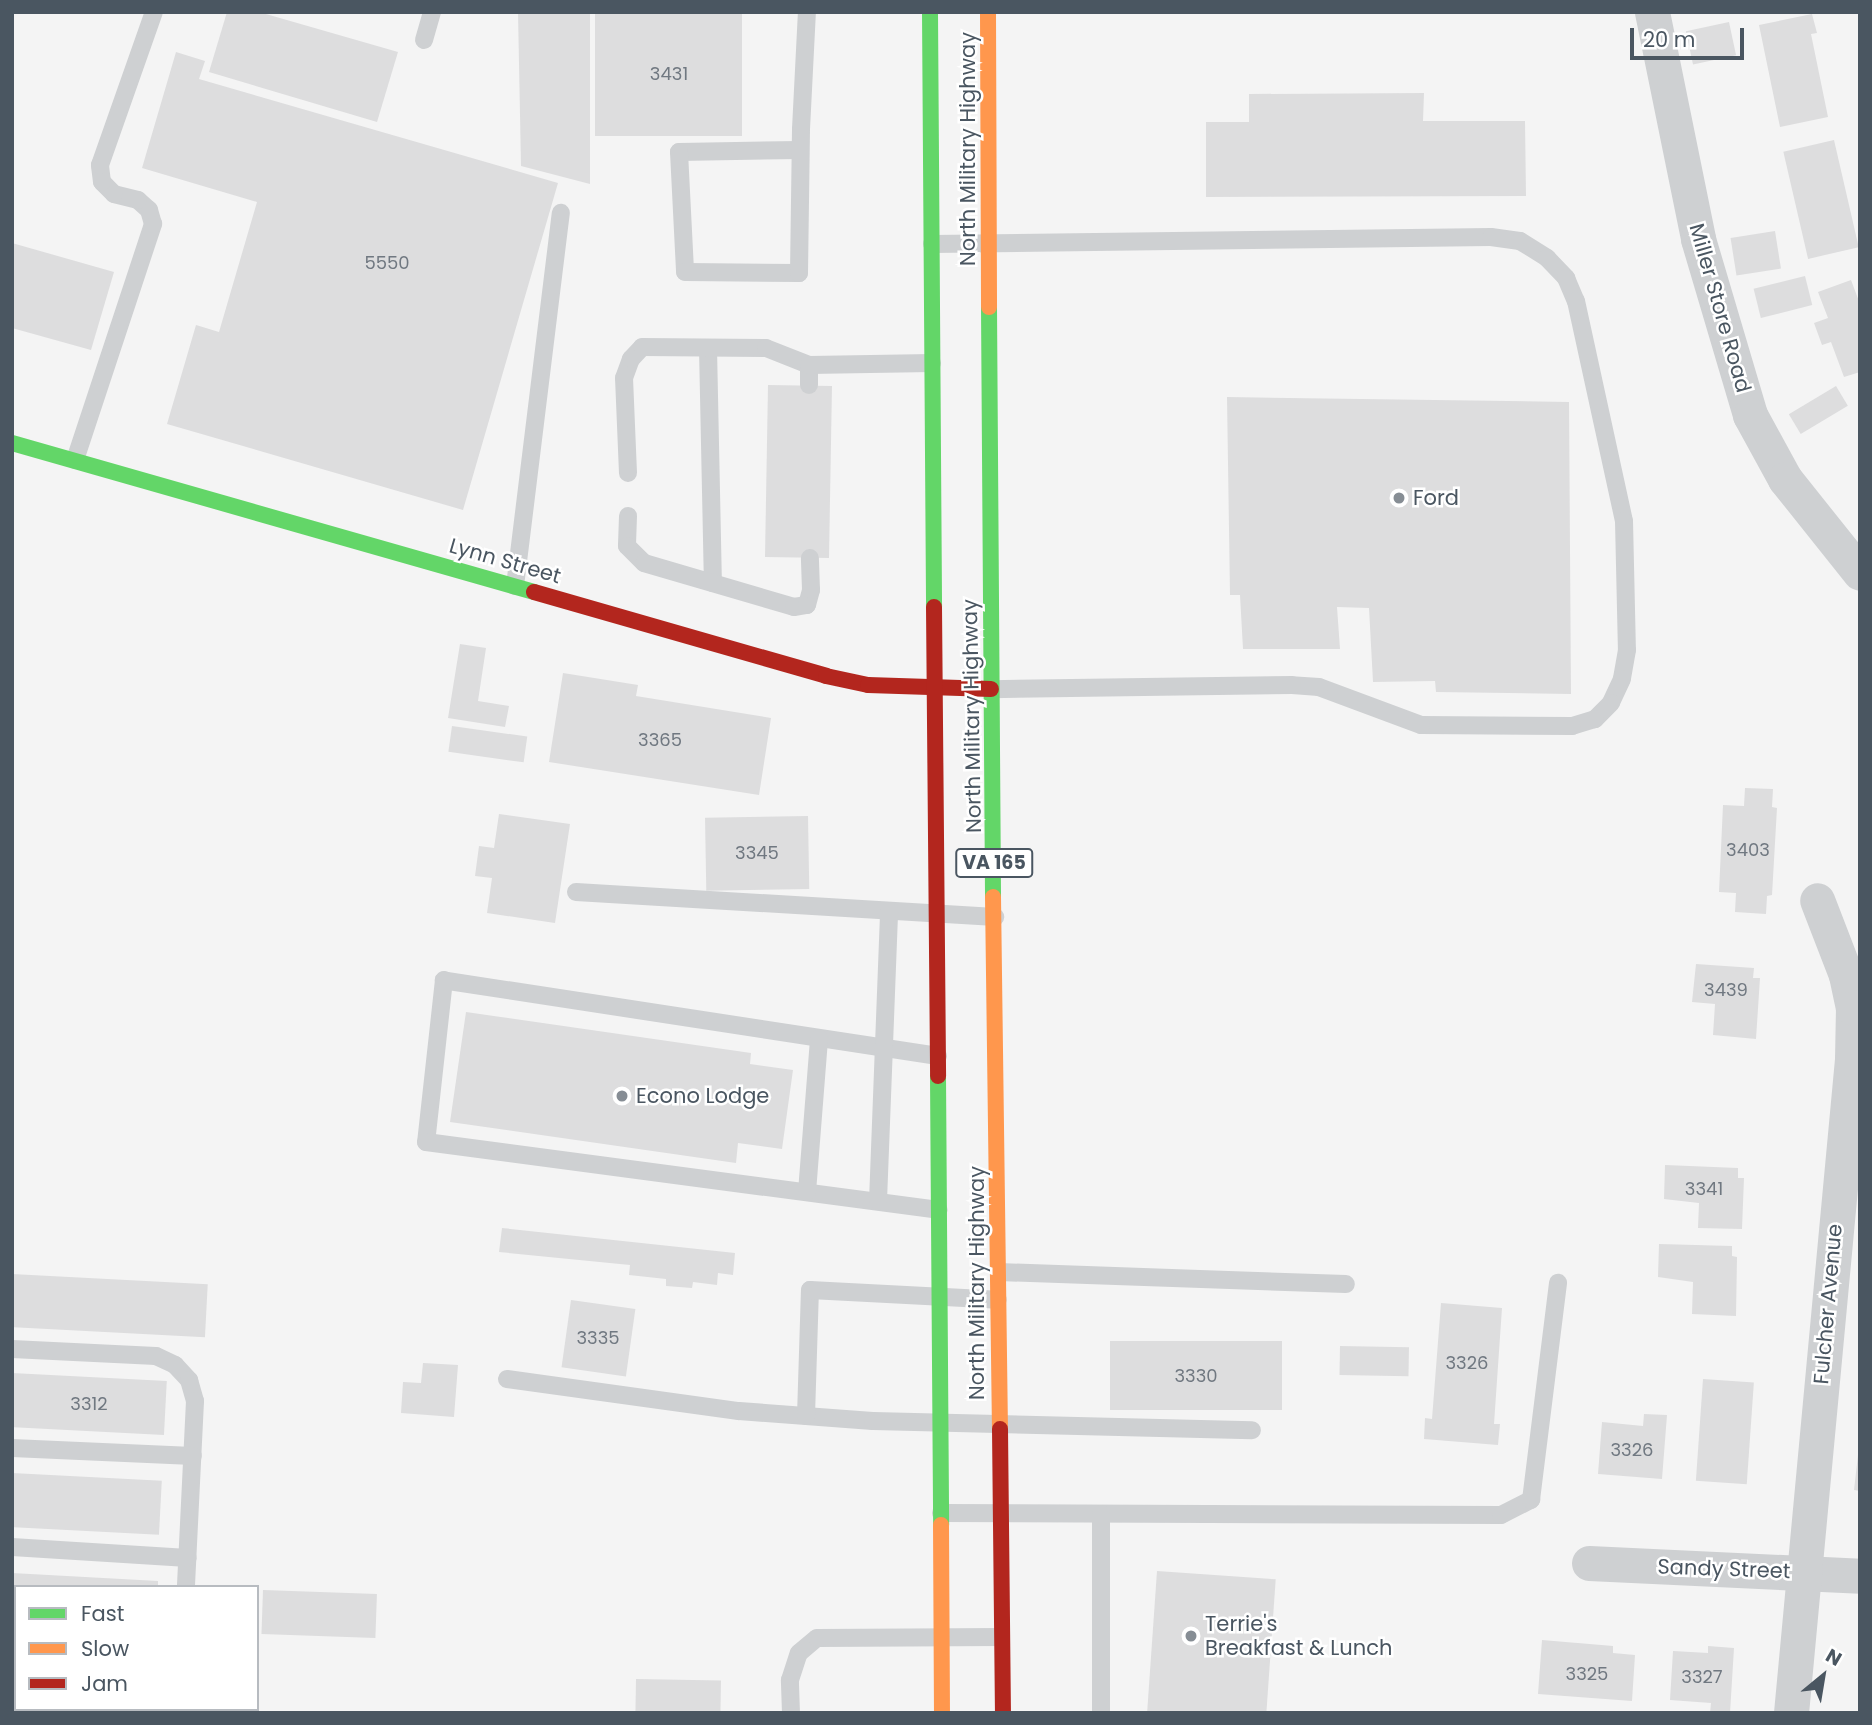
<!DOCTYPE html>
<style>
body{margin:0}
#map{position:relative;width:1872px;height:1725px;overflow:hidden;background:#f4f4f4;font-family:Poppins,sans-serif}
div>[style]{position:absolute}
.building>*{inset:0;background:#ddddde;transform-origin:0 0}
.lane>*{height:18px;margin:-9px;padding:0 9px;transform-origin:9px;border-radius:9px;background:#ced0d2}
.street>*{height:35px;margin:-17.5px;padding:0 17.5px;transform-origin:17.5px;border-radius:17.5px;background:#ced0d2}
.fast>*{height:16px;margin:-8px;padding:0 8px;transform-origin:8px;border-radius:8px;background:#63d668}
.slow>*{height:16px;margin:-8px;padding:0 8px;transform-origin:8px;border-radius:8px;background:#ff974d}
.jam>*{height:16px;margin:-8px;padding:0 8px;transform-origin:8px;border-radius:8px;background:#b3261e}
.dots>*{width:19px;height:19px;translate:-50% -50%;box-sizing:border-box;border:4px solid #fff;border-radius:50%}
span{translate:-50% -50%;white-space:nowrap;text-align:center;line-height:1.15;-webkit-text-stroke:5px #fff;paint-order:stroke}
.number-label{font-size:18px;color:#707881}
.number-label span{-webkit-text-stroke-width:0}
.shield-label span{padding:2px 5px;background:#fff;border:2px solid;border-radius:5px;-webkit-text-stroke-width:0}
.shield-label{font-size:19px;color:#4a5661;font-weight:700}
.street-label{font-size:21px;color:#4a5661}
.poi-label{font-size:21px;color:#4a5661}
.left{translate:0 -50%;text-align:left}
.frame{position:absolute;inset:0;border:14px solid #4a5661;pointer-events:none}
.legend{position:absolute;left:14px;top:1585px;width:245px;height:126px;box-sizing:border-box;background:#fff;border:2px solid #b7bbc0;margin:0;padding:9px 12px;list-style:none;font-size:21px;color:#4a5661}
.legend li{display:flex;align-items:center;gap:14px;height:35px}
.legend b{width:35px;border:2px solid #b7bbc0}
.north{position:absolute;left:1788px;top:1641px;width:70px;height:70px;-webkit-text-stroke:5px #fff;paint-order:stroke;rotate:30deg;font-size:19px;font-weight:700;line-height:28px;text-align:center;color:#4a5661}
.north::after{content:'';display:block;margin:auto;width:24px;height:32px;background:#4a5661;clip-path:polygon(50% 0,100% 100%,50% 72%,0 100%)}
.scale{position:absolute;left:1630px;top:28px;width:114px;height:32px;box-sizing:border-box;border:4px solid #4a5661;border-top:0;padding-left:9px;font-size:21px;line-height:24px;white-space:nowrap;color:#4a5661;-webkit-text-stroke:5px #fff;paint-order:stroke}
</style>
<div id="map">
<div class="building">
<i style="clip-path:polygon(227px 12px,259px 12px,398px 52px,377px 122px,209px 72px)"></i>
<i style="clip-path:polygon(518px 12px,590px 12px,590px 184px,521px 166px)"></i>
<i style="left:595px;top:12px;width:147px;height:124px"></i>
<i style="clip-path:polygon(1812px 14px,1817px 33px,1811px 34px,1828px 117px,1780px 127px,1759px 25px)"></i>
<i style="left:1729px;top:22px;width:34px;height:44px;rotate:78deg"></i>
<i style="clip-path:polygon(176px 52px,205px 61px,199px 79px,558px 183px,463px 510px,167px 424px,196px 325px,219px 332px,257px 202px,142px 168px)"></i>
<i style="clip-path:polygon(1424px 93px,1423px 121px,1525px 121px,1526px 196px,1206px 197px,1206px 122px,1249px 122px,1249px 94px)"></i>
<i style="left:1834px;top:140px;width:110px;height:52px;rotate:77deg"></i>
<i style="left:1775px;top:231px;width:38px;height:45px;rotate:81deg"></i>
<i style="clip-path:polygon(12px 243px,114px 272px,91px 350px,12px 328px)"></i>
<i style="left:1805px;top:276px;width:30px;height:53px;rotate:76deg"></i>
<i style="clip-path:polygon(1851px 280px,1860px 304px,1860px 372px,1844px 377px,1831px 342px,1822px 345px,1814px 323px,1828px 318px,1818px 292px)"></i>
<i style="left:768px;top:385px;width:64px;height:172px;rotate:1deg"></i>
<i style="left:1836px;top:386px;width:23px;height:55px;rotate:59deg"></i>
<i style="clip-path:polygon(1227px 397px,1569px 402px,1571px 694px,1436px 692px,1435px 681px,1373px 682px,1369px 608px,1337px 607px,1340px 649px,1243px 649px,1240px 595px,1230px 595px)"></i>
<i style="clip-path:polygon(460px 644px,486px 648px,478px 701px,509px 706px,505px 727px,448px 718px)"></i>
<i style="clip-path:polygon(563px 673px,638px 685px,636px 696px,771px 718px,759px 795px,549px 762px)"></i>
<i style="left:452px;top:726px;width:76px;height:26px;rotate:8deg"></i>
<i style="clip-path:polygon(1745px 788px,1773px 789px,1772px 807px,1777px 808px,1772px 895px,1767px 896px,1766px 914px,1735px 912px,1736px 893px,1719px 892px,1723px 805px,1744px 806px)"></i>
<i style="clip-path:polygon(499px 814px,570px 824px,555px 923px,487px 913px,492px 878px,475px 876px,479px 846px,494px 848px)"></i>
<i style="left:808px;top:816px;width:73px;height:103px;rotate:89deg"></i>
<i style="clip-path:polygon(1696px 964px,1754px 968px,1753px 978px,1760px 978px,1756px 1039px,1713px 1035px,1715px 1004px,1692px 1002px)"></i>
<i style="clip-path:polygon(466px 1012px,751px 1053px,750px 1064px,793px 1070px,782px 1149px,738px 1143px,736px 1163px,450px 1122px)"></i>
<i style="clip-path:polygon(1665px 1165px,1738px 1168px,1738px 1178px,1744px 1178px,1742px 1229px,1698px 1228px,1699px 1203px,1664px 1199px)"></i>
<i style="clip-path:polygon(502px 1228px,735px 1253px,733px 1275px,718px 1273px,717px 1285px,693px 1282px,692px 1288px,666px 1286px,666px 1279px,629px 1275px,630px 1265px,499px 1252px)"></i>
<i style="clip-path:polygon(1659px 1244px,1732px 1246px,1732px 1256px,1737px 1257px,1736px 1316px,1692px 1314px,1693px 1282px,1658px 1277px)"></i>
<i style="left:12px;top:1274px;width:196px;height:53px;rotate:3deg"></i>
<i style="left:571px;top:1300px;width:65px;height:68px;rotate:8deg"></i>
<i style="clip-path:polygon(1441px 1303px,1502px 1308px,1494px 1424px,1500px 1424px,1498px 1445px,1424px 1439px,1425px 1418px,1432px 1419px)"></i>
<i style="left:1110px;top:1341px;width:172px;height:69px"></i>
<i style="left:1340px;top:1346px;width:69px;height:29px;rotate:1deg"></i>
<i style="clip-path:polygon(423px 1363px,458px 1365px,454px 1417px,401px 1413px,403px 1382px,421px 1383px)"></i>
<i style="left:12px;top:1373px;width:155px;height:54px;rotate:3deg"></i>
<i style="left:1703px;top:1379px;width:51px;height:102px;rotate:4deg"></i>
<i style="clip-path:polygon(1644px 1414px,1667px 1415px,1662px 1479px,1598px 1474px,1602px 1422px,1643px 1426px)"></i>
<i style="clip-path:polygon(1858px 1455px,1860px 1455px,1860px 1491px,1854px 1490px)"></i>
<i style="left:12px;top:1473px;width:150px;height:54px;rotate:3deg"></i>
<i style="left:1157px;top:1571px;width:119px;height:142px;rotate:4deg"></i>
<i style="clip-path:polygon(12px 1573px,158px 1581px,158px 1587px,16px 1587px,16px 1628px,12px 1628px)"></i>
<i style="left:263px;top:1590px;width:114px;height:44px;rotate:2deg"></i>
<i style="clip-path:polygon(1542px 1640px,1613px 1646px,1613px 1653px,1635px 1655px,1632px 1701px,1538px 1694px)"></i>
<i style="clip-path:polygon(1708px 1646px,1734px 1648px,1730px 1713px,1710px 1713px,1711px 1703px,1670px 1700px,1673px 1651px,1708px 1653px)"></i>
<i style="left:636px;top:1679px;width:85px;height:34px;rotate:1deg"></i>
</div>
<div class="lane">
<i style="left:424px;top:40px;width:29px;rotate:-74deg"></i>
<i style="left:800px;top:150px;width:121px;rotate:179.1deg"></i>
<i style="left:679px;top:152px;width:120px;rotate:87.1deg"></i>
<i style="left:685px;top:272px;width:114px;rotate:0.5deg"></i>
<i style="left:799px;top:273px;width:144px;rotate:-89.2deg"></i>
<i style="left:801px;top:129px;width:117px;rotate:-87.1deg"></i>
<i style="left:932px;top:244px;width:559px;rotate:-0.72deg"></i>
<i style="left:1491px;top:237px;width:29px;rotate:8deg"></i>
<i style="left:1520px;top:241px;width:32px;rotate:32deg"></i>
<i style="left:1547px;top:258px;width:28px;rotate:46deg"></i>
<i style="left:1566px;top:278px;width:25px;rotate:67deg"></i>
<i style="left:1576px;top:301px;width:225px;rotate:77.7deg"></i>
<i style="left:1624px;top:521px;width:129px;rotate:88.7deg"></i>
<i style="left:1627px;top:650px;width:29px;rotate:100deg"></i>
<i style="left:1622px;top:679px;width:26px;rotate:115deg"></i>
<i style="left:1611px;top:703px;width:23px;rotate:135deg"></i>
<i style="left:1595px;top:719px;width:24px;rotate:163deg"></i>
<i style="left:1572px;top:726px;width:151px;rotate:-179.6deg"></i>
<i style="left:1421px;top:725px;width:109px;rotate:-159.6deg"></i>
<i style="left:1319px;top:687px;width:27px;rotate:-176deg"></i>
<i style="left:1292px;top:685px;width:301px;rotate:179.2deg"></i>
<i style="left:708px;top:348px;width:235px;rotate:88.8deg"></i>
<i style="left:809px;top:365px;width:20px;rotate:90deg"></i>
<i style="left:75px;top:460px;width:249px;rotate:-71.7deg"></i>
<i style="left:153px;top:224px;width:15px;rotate:-106deg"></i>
<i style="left:149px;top:210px;width:15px;rotate:-138deg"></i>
<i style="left:138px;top:200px;width:25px;rotate:-166deg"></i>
<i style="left:114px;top:194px;width:17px;rotate:-135deg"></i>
<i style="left:102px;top:182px;width:17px;rotate:-97deg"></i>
<i style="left:100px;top:165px;width:162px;rotate:-70.6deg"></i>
<i style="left:628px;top:473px;width:95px;rotate:-92.4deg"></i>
<i style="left:624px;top:378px;width:20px;rotate:-70deg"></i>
<i style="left:631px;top:359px;width:16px;rotate:-47deg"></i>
<i style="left:642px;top:347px;width:124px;rotate:0.5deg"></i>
<i style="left:766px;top:348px;width:46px;rotate:21.6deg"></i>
<i style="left:809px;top:365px;width:123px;rotate:-0.9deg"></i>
<i style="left:628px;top:516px;width:30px;rotate:92deg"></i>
<i style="left:627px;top:546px;width:24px;rotate:45deg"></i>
<i style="left:644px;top:563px;width:156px;rotate:16.3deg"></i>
<i style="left:794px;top:607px;width:13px;rotate:-9deg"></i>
<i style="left:807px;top:605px;width:16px;rotate:-75deg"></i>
<i style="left:811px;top:590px;width:32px;rotate:-92deg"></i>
<i style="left:515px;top:586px;width:376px;rotate:-83deg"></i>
<i style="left:576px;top:892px;width:420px;rotate:3.4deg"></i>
<i style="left:938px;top:1056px;width:500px;rotate:-171.3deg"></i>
<i style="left:444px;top:980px;width:163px;rotate:96.3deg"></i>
<i style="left:426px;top:1142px;width:517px;rotate:7.55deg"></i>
<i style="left:807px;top:1192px;width:154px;rotate:-85.5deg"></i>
<i style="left:878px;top:1201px;width:290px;rotate:-87.8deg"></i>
<i style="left:999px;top:1272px;width:347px;rotate:2deg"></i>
<i style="left:12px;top:1349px;width:144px;rotate:2.8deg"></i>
<i style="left:156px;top:1356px;width:21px;rotate:25deg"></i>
<i style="left:175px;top:1365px;width:21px;rotate:47deg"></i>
<i style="left:189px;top:1380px;width:22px;rotate:74deg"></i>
<i style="left:195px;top:1401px;width:186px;rotate:92.8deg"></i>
<i style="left:507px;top:1379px;width:234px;rotate:7.9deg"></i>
<i style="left:739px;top:1411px;width:134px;rotate:4.3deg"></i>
<i style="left:873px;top:1421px;width:379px;rotate:1.4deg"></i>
<i style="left:806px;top:1416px;width:126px;rotate:-88.2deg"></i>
<i style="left:810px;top:1290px;width:188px;rotate:3deg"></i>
<i style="left:12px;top:1448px;width:181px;rotate:2.5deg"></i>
<i style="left:941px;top:1513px;width:560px;rotate:0.2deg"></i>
<i style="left:1501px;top:1515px;width:34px;rotate:-27deg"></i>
<i style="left:1531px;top:1500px;width:219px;rotate:-82.9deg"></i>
<i style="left:12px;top:1547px;width:176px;rotate:3.6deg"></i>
<i style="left:12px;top:1645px;width:4px"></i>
<i style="left:791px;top:1713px;width:33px;rotate:-92deg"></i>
<i style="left:790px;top:1680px;width:28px;rotate:-72deg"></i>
<i style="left:799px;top:1653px;width:23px;rotate:-40deg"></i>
<i style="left:817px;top:1638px;width:184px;rotate:-0.3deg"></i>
<i style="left:1101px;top:1713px;width:199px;rotate:-90deg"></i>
</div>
<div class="street">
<i style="left:1652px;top:12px;width:232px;rotate:78.5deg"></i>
<i style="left:1698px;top:239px;width:184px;rotate:73.5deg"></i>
<i style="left:1750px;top:415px;width:73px;rotate:61.3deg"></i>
<i style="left:1785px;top:479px;width:120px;rotate:51.4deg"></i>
<i style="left:1589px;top:1563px;width:271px;rotate:2.7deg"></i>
<i style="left:1791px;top:1713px;width:657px;rotate:-84.67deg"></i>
<i style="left:1852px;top:1059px;width:51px;rotate:-88.9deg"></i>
<i style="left:1853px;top:1008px;width:34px;rotate:-102deg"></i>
<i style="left:1846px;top:975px;width:80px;rotate:-111.1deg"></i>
</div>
<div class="fast">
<i style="left:930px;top:12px;width:595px;rotate:89.61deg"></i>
<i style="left:989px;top:307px;width:590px;rotate:89.61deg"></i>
<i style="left:12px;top:443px;width:543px;rotate:15.93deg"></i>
<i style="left:938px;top:1076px;width:449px;rotate:89.6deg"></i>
</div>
<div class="slow">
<i style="left:988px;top:12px;width:295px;rotate:89.8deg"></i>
<i style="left:993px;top:897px;width:532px;rotate:89.25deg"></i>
<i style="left:941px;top:1525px;width:188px;rotate:89.7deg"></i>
</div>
<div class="jam">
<i style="left:534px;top:592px;width:304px;rotate:16deg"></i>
<i style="left:826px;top:676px;width:43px;rotate:12.1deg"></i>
<i style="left:868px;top:685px;width:123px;rotate:1.9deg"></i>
<i style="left:934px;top:607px;width:469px;rotate:89.5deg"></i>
<i style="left:1000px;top:1429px;width:284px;rotate:89.4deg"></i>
</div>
<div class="dots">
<i style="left:1399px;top:498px;background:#868d94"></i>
<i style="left:622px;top:1096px;background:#868d94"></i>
<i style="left:1191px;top:1636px;background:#868d94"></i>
</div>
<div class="number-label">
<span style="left:669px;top:74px">3431</span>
<span style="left:387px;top:263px">5550</span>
<span style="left:660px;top:740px">3365</span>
<span style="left:1748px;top:850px">3403</span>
<span style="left:757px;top:853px">3345</span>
<span style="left:1726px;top:990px">3439</span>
<span style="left:1704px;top:1189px">3341</span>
<span style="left:598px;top:1338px">3335</span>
<span style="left:1467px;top:1363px">3326</span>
<span style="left:1196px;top:1376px">3330</span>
<span style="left:89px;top:1404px">3312</span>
<span style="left:1632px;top:1450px">3326</span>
<span style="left:1587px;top:1674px">3325</span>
<span style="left:1702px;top:1677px">3327</span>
</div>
<div class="shield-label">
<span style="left:994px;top:863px">VA 165</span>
</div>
<div class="street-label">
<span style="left:968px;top:149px;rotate:-90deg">North Military Highway</span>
<span style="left:1720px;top:308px;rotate:74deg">Miller Store Road</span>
<span style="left:505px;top:561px;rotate:16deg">Lynn Street</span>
<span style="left:972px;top:716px;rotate:-91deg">North Military Highway</span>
<span style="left:977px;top:1283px;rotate:-90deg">North Military Highway</span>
<span style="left:1828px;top:1304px;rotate:-85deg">Fulcher Avenue</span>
<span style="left:1724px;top:1569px;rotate:2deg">Sandy Street</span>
</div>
<div class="poi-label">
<span class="left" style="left:1413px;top:498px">Ford</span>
<span class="left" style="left:636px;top:1096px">Econo Lodge</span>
<span class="left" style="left:1205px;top:1636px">Terrie's<br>Breakfast &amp; Lunch</span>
</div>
<div class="frame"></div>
<ul class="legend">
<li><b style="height:9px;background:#63d668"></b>Fast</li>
<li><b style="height:9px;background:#ff974d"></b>Slow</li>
<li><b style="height:9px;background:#b3261e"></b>Jam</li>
</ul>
<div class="north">N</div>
<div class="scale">20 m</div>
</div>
